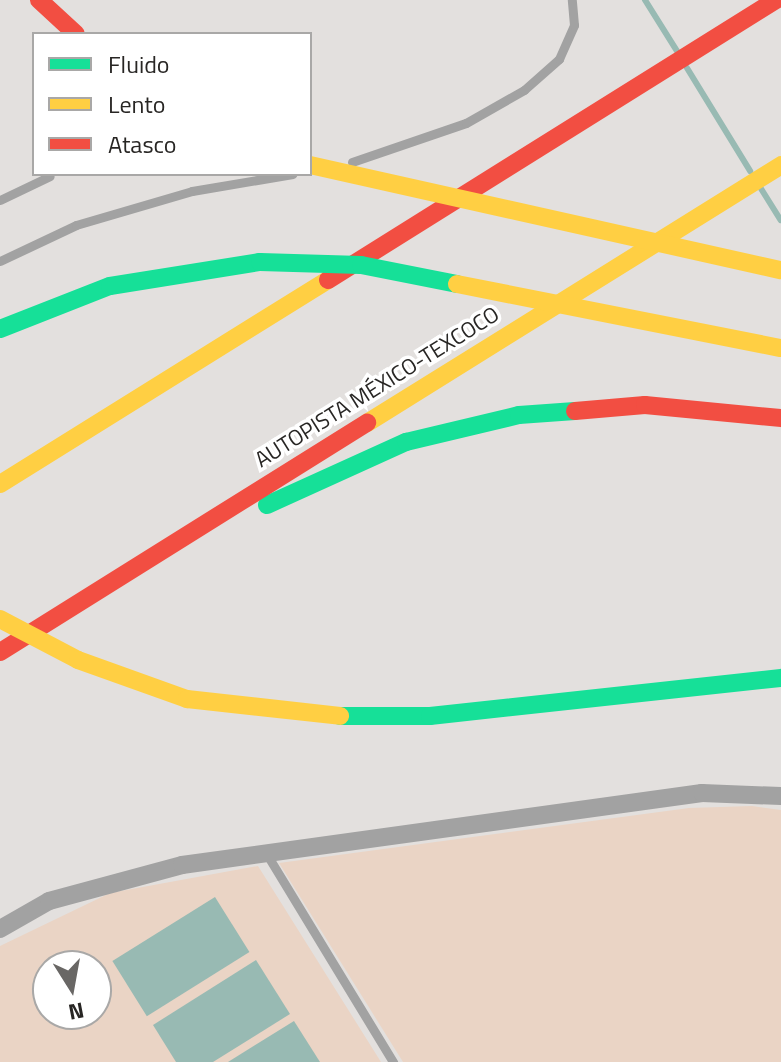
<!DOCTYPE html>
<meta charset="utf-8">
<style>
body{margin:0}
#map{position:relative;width:781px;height:1062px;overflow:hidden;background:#e3e0de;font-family:"Titillium Web",sans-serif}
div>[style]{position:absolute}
.green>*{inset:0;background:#ead4c5}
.water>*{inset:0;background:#98bab3;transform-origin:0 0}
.stream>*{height:6px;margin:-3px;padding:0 3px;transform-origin:3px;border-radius:3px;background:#98bab3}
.lane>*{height:9px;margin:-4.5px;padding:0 4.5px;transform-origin:4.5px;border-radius:4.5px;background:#a2a2a2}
.street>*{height:18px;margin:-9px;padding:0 9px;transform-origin:9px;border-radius:9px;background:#a2a2a2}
.fast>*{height:18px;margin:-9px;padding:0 9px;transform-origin:9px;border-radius:9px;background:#16e098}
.slow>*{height:18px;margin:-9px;padding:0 9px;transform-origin:9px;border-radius:9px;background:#ffcf43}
.jam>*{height:18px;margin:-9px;padding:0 9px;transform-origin:9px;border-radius:9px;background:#f24e42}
.fast-bridge>*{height:18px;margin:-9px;padding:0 9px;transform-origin:9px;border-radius:9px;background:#16e098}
.slow-bridge>*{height:18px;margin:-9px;padding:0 9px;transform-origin:9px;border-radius:9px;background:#ffcf43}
span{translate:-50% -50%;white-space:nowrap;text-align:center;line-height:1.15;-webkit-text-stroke:7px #fff;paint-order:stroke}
.street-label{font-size:22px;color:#282624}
.legend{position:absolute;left:32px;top:32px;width:280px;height:144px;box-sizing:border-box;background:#fff;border:2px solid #a9a8a7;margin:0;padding:10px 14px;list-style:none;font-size:24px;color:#282624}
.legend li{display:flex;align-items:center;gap:16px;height:40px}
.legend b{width:40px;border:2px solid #a9a8a7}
.north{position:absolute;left:32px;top:950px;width:80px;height:80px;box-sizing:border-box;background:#fff;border:2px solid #a9a8a7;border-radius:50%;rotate:169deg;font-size:22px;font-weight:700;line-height:32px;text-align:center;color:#282624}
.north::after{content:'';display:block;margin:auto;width:28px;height:36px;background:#696765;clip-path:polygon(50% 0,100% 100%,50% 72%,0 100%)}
</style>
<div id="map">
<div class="green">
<i style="clip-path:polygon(752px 806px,781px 810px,781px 1062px,403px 1062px,279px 863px,689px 808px)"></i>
<i style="clip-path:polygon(evenodd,258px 866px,381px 1062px,0 1062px,0 946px,110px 893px,258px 866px,48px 966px,96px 966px,96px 1014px,48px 1014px,48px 966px)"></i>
</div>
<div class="water">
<i style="left:215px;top:897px;width:65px;height:121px;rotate:58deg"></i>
<i style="clip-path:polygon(256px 960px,290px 1014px,213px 1062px,176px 1062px,153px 1025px)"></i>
<i style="clip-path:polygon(294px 1021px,320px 1062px,228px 1062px)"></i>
</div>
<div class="stream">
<i style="left:645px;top:0;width:60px;rotate:57.9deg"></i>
<i style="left:687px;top:68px;width:121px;rotate:58.5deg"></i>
<i style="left:760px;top:187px;width:39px;rotate:58deg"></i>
</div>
<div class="lane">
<i style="left:352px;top:162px;width:120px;rotate:-18.9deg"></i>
<i style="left:466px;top:123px;width:67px;rotate:-29.6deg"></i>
<i style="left:524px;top:90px;width:47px;rotate:-41.5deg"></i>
<i style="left:559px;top:59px;width:37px;rotate:-66deg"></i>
<i style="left:574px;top:25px;width:25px;rotate:-95deg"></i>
<i style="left:0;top:200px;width:55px;rotate:-25.6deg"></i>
<i style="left:0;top:261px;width:84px;rotate:-25.3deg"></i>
<i style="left:76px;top:225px;width:121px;rotate:-16.3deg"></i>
<i style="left:192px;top:191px;width:102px;rotate:-9.6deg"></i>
<i style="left:266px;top:853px;width:245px;rotate:58.7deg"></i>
</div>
<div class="street">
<i style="left:0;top:929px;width:56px;rotate:-29.7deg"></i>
<i style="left:49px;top:901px;width:138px;rotate:-15.1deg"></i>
<i style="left:182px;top:865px;width:525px;rotate:-7.88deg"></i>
<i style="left:702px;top:793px;width:79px;rotate:2.2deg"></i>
</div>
<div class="fast">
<i style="left:267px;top:505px;width:153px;rotate:-24.4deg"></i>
<i style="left:406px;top:442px;width:116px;rotate:-13.4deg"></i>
<i style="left:519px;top:415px;width:56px;rotate:-4.1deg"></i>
</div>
<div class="slow">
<i style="left:367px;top:423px;width:488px;rotate:-31.9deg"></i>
<i style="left:0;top:484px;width:386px;rotate:-31.9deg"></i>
</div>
<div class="jam">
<i style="left:39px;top:0;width:50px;rotate:42.6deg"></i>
<i style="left:328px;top:280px;width:528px;rotate:-32.01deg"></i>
<i style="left:575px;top:411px;width:70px;rotate:-4.9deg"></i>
<i style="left:645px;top:405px;width:137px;rotate:5.5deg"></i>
<i style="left:0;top:652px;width:433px;rotate:-32deg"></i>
</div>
<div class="fast-bridge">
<i style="left:0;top:329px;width:118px;rotate:-21.4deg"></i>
<i style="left:110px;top:286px;width:152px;rotate:-9.1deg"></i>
<i style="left:260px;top:262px;width:101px;rotate:1.7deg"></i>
<i style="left:361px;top:265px;width:98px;rotate:11.2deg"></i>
<i style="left:340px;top:716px;width:90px"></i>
<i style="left:430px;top:716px;width:353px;rotate:-6.2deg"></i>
</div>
<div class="slow-bridge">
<i style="left:310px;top:165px;width:483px;rotate:12.6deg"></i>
<i style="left:457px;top:284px;width:330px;rotate:11.2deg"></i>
<i style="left:0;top:619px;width:88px;rotate:27.7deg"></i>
<i style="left:78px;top:660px;width:116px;rotate:19.7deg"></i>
<i style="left:187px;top:699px;width:154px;rotate:6.3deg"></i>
</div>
<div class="street-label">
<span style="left:377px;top:387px;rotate:-32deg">AUTOPISTA MÉXICO-TEXCOCO</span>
</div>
<ul class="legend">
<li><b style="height:10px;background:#16e098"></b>Fluido</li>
<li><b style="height:10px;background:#ffcf43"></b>Lento</li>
<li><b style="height:10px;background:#f24e42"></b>Atasco</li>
</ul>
<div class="north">N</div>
</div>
